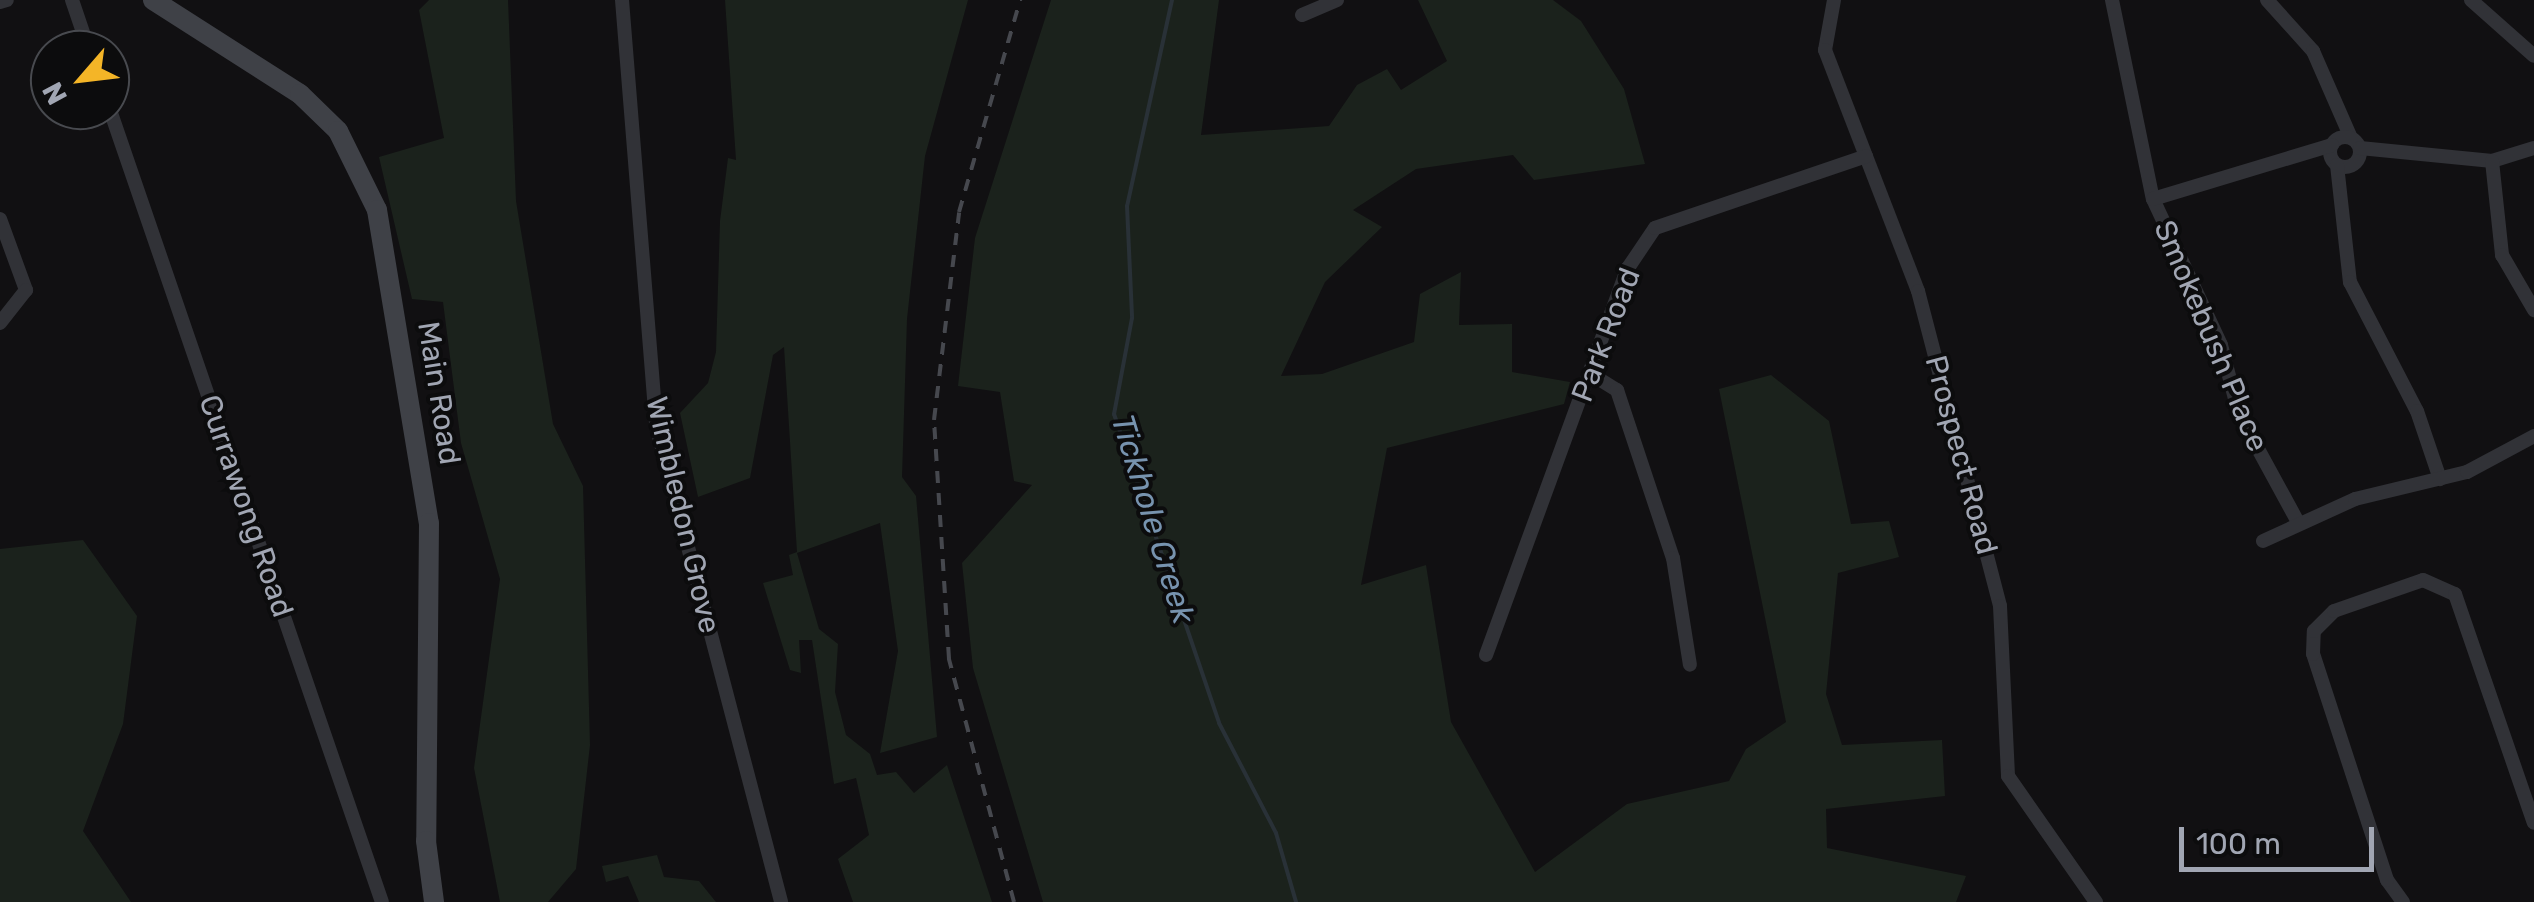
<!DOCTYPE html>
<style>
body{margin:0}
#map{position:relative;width:2534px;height:902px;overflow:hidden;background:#111012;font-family:Rubik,sans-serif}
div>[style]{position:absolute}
.green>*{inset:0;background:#1b221c}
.stream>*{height:4px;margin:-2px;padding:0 2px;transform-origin:2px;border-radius:2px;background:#293137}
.street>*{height:14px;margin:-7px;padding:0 7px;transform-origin:7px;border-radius:7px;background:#313237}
.street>.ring{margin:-7px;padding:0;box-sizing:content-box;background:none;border:14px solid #313237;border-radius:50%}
.secondary>*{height:20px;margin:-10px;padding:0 10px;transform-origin:10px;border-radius:10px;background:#3f4147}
.rail>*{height:4px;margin-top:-2px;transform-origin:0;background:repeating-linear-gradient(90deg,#46484e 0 12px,transparent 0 22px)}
span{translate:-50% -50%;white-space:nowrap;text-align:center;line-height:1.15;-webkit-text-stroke:8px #0c0c0d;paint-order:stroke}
.street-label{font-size:30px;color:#a1a6b3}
.water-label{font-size:32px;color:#7793af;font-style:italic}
.north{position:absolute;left:30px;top:30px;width:100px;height:100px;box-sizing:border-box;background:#0c0c0d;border:2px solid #484a4f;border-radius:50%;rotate:242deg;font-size:28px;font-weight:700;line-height:40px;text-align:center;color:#a1a6b3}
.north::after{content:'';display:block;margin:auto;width:35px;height:45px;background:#f4b527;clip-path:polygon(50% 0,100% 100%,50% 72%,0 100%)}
.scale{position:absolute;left:2179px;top:827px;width:195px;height:45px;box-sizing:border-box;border:5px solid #a1a6b3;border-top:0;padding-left:12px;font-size:30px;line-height:35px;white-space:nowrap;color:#a1a6b3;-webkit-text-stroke:8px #0c0c0d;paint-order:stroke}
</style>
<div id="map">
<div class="green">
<i style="clip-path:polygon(429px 0,508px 0,516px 201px,553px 424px,583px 486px,590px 745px,576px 869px,548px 902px,500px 902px,474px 768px,500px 579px,461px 443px,443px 302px,412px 299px,379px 157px,444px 138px,419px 10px)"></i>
<i style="clip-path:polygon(725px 0,968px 0,925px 156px,907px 319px,902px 477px,916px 496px,937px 737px,880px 753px,898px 651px,880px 523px,797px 553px,819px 629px,838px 644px,835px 692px,846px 735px,870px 754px,877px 775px,896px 772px,914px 793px,947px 765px,992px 902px,853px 902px,838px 859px,869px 835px,856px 778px,834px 784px,812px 640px,799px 640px,801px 673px,790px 670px,763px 583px,793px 575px,789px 555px,797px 552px,784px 347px,773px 355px,750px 478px,698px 497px,680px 413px,708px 383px,716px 352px,720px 221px,728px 158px,736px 160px)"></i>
<i style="clip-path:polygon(1051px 0,1219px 0,1201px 135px,1329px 126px,1357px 85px,1387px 69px,1401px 90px,1447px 61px,1418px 0,1553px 0,1581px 21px,1624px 89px,1645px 164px,1534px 180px,1513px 155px,1416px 169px,1353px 210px,1382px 227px,1325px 282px,1281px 376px,1322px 374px,1414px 342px,1420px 294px,1461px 272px,1459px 325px,1512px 324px,1512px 372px,1570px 382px,1564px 404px,1387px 448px,1361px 585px,1426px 565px,1451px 722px,1535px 872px,1627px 804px,1729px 781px,1746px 749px,1786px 722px,1719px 389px,1771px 375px,1829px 421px,1851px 524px,1889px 521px,1899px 557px,1838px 573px,1826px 694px,1842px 745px,1942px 740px,1945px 796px,1826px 809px,1827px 848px,1966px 876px,1956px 902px,1043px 902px,973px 668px,962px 563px,1032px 485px,1014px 481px,1000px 392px,958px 386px,975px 238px)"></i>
<i style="clip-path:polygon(83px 540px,137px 616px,123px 724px,83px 831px,131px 902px,0 902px,0 549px)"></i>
<i style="clip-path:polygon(657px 855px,664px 877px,699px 881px,716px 902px,639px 902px,628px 876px,606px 882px,602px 866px)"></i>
</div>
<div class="stream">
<i style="left:1172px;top:0;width:211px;rotate:102.3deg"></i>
<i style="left:1127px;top:206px;width:112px;rotate:87.4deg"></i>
<i style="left:1132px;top:318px;width:98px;rotate:100.6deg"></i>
<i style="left:1114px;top:414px;width:326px;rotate:71.2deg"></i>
<i style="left:1219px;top:723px;width:124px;rotate:62.6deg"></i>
<i style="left:1276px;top:833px;width:72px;rotate:73.8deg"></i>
</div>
<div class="street">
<i style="left:72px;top:0;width:53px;rotate:71.2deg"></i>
<i style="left:622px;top:0;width:426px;rotate:85.4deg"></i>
<i style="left:656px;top:425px;width:493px;rotate:75.3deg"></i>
<i style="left:1834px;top:0;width:51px;rotate:100.2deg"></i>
<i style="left:1825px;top:50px;width:258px;rotate:68.9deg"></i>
<i style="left:1918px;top:291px;width:325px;rotate:75.4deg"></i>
<i style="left:2000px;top:606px;width:170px;rotate:87.3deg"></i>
<i style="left:2008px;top:776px;width:154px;rotate:55.1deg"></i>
<i style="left:2112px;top:0;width:203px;rotate:78.4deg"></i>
<i style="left:2153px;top:199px;width:161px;rotate:65deg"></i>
<i style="left:2221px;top:345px;width:71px;rotate:75.4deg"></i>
<i style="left:2239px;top:414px;width:125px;rotate:61.4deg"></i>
<i style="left:2267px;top:0;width:69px;rotate:48deg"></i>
<i style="left:2313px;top:51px;width:95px;rotate:66.4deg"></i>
<i style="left:2471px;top:0;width:84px;rotate:41.6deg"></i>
<i style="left:0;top:2px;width:7px;rotate:-16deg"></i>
<i style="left:1302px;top:15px;width:38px;rotate:-23deg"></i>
<i style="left:110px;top:110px;width:837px;rotate:71.05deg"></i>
<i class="ring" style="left:2330px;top:137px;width:16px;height:16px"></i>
<i style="left:2360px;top:148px;width:133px;rotate:5.6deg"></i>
<i style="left:2492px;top:161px;width:44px;rotate:-17.2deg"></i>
<i style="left:2492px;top:161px;width:95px;rotate:83.9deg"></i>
<i style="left:2502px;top:255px;width:64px;rotate:59.8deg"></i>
<i style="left:2337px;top:165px;width:118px;rotate:83.7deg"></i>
<i style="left:2350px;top:282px;width:145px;rotate:62.6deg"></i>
<i style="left:2417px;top:411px;width:72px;rotate:71.3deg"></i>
<i style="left:2153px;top:199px;width:187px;rotate:-16.8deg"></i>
<i style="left:0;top:219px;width:76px;rotate:69.9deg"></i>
<i style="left:26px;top:290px;width:42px;rotate:128.2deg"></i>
<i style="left:1591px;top:374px;width:31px;rotate:32deg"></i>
<i style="left:1617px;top:390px;width:177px;rotate:71.6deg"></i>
<i style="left:1673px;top:558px;width:108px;rotate:81deg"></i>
<i style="left:2263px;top:541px;width:101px;rotate:-24.5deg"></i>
<i style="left:2355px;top:499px;width:115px;rotate:-13.6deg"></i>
<i style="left:2467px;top:472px;width:76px;rotate:-28.2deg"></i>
<i style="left:1486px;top:655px;width:412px;rotate:-69.9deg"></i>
<i style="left:1628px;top:268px;width:48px;rotate:-56deg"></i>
<i style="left:1655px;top:228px;width:223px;rotate:-18.8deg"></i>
<i style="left:2403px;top:902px;width:27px;rotate:-126deg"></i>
<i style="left:2387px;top:880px;width:238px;rotate:-108.1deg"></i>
<i style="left:2313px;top:654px;width:23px;rotate:-88deg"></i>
<i style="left:2314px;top:631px;width:28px;rotate:-45deg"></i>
<i style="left:2334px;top:611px;width:94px;rotate:-19.2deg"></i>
<i style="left:2423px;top:580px;width:35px;rotate:24deg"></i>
<i style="left:2455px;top:594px;width:242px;rotate:71deg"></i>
</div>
<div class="secondary">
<i style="left:153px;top:0;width:174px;rotate:32.6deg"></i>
<i style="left:300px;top:94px;width:53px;rotate:44.2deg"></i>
<i style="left:338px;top:131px;width:88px;rotate:63.7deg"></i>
<i style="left:377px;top:210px;width:317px;rotate:80.6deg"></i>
<i style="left:429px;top:523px;width:318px;rotate:90.5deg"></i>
<i style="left:426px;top:841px;width:62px;rotate:82.5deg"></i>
</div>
<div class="rail">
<i style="left:1014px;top:902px;width:252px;rotate:-105deg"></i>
<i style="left:949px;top:659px;width:239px;rotate:-93.6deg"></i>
<i style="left:934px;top:420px;width:209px;rotate:-83.1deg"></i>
<i style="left:959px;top:212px;width:221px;rotate:-73.9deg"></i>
</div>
<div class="street-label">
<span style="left:1606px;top:335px;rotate:-69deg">Park Road</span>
<span style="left:2211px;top:336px;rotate:67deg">Smokebush Place</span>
<span style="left:439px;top:393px;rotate:81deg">Main Road</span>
<span style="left:1961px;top:455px;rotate:75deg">Prospect Road</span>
<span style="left:246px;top:506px;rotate:71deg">Currawong Road</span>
<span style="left:683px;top:515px;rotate:77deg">Wimbledon Grove</span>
</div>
<div class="water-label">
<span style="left:1153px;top:519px;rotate:73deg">Tickhole Creek</span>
</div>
<div class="north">N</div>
<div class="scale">100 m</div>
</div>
